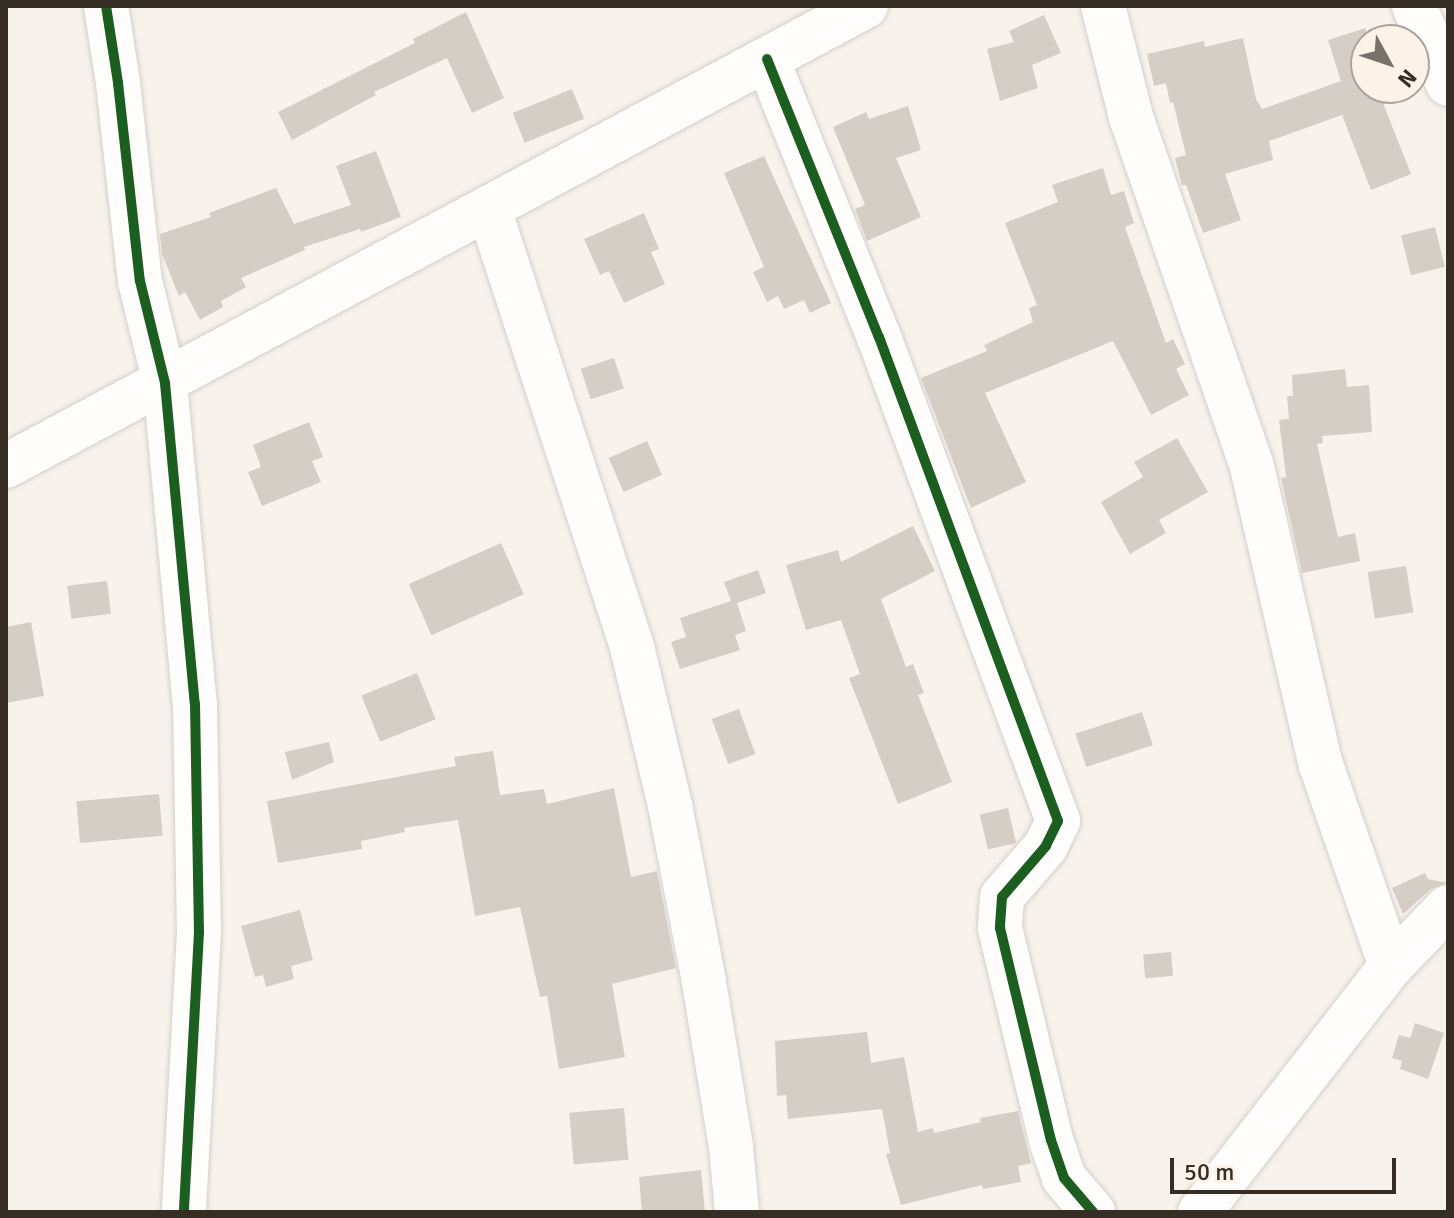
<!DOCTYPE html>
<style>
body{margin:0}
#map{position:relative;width:1454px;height:1218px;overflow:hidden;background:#f7f2ec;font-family:Signika,sans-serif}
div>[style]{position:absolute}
.building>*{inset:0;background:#d5cec7;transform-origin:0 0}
.roads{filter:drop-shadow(0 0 2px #d5cfc7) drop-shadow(0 0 2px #d5cfc7)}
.minor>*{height:44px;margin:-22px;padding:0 22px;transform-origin:22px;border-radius:22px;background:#fefdfc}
.cycleway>*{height:10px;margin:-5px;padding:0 5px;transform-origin:5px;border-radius:5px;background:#1b5e20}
span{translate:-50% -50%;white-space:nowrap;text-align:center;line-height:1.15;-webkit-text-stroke:6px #fcf2e8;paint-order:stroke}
.frame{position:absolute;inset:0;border:8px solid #362d24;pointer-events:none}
.north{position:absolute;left:1350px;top:24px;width:80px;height:80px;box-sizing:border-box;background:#fcf2e8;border:2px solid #ada39a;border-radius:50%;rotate:130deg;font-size:22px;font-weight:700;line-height:32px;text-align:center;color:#362d24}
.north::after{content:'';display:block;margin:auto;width:28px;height:36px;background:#7a726a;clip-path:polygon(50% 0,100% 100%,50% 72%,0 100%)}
.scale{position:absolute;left:1170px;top:1158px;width:226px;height:36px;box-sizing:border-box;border:4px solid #362d24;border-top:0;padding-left:10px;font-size:24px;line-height:28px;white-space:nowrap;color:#362d24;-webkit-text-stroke:6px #fcf2e8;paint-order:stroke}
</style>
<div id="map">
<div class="building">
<i style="clip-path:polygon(466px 12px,504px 98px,472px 113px,447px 58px,374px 92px,376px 95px,292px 140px,278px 112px,415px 43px,413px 39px)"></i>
<i style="clip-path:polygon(1044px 15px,1061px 53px,1032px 65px,1038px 88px,1000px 101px,987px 49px,1014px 42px,1009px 31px)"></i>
<i style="clip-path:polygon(1366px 28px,1366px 88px,1377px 88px,1411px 174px,1371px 190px,1342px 115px,1269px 141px,1273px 160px,1225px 174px,1241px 220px,1203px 233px,1186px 185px,1182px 185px,1175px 158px,1186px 155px,1173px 102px,1170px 103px,1166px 83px,1154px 86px,1147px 54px,1204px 41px,1205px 47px,1243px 38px,1256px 99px,1262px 109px,1341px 81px,1328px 40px)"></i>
<i style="left:572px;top:89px;width:32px;height:64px;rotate:68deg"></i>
<i style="clip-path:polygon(908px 106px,921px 150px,896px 158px,921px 217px,867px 241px,855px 209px,865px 205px,833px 127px,866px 112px,869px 119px)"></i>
<i style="clip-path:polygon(376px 151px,401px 217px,361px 232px,360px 229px,304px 247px,305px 250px,241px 278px,246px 287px,221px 301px,223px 307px,200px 320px,185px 292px,179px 296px,162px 254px,160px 234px,211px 217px,209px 213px,276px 188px,294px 224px,351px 205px,336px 166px)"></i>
<i style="clip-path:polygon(764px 156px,831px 303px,810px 313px,804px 300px,784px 309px,778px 296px,767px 302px,753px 272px,764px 267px,724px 173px)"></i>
<i style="clip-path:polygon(1103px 168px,1111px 195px,1124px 191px,1134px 223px,1125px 227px,1166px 343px,1173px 339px,1185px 364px,1176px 369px,1189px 395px,1151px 415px,1113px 341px,985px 393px,1026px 482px,971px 508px,921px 378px,987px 351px,984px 345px,1033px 322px,1029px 308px,1037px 305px,1005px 223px,1058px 202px,1052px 185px)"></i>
<i style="clip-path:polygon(644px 213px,659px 249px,651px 252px,665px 284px,624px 303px,609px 271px,600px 275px,584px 239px)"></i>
<i style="left:1435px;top:227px;width:41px;height:35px;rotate:76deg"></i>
<i style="left:614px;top:358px;width:32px;height:35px;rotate:72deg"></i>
<i style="clip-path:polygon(1345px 369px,1347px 387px,1369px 385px,1372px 432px,1322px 436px,1323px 443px,1317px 444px,1338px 537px,1355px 533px,1360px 561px,1302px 573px,1281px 478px,1286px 477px,1279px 420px,1289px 419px,1287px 396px,1293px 396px,1292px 375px)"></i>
<i style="clip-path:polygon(309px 422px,323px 457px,312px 461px,321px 482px,262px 506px,248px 472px,261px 467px,253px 445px)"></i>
<i style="clip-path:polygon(1177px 438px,1208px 492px,1159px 520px,1166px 533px,1130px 554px,1101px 502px,1143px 477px,1134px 462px)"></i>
<i style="left:647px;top:441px;width:37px;height:42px;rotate:66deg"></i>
<i style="clip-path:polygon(913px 526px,935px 571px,881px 599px,906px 667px,913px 664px,924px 693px,918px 695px,952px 782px,898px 804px,849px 678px,860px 674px,841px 620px,806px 630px,786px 565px,838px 550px,841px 562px)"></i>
<i style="left:501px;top:543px;width:56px;height:101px;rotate:66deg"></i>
<i style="left:1406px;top:566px;width:47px;height:39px;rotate:81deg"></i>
<i style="clip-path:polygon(758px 570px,766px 593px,737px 603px,746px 631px,735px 635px,740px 650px,680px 669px,671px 642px,686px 637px,680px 618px,731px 601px,724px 582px)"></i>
<i style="left:107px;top:581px;width:33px;height:40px;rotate:83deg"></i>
<i style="clip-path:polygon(31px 622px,44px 696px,6px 703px,6px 627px)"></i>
<i style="left:417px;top:673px;width:50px;height:60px;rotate:68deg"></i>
<i style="left:739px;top:709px;width:48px;height:29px;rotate:70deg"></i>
<i style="left:1142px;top:712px;width:35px;height:70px;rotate:72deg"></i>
<i style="clip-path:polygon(329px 742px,334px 762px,292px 780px,285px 752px)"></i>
<i style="clip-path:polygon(493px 751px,500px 795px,544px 789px,547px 804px,614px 788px,631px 877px,657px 871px,676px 968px,612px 984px,625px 1057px,559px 1069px,547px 996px,540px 997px,520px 907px,475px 916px,458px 820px,404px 828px,405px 832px,361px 841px,362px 849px,278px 863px,267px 801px,456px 766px,454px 757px)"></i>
<i style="left:159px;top:794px;width:42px;height:83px;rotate:85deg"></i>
<i style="left:1008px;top:808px;width:36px;height:29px;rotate:77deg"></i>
<i style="clip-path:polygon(1425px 873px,1428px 879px,1448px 883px,1431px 889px,1403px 914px,1392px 888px)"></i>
<i style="clip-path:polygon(300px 910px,313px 960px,291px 966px,294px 979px,266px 987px,263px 975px,255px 977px,241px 926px)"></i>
<i style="left:1171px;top:952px;width:24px;height:28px;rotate:85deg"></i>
<i style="clip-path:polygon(1415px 1023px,1444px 1033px,1428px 1079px,1400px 1069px,1402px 1061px,1392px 1058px,1399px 1035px,1410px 1038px)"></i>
<i style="clip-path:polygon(867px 1032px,871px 1063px,904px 1057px,918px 1132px,933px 1128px,934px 1133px,981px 1122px,980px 1118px,1018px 1111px,1031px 1163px,1018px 1166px,1021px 1182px,983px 1189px,982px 1185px,901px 1205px,886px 1154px,890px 1153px,882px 1109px,788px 1119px,786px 1095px,777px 1096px,775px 1041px)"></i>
<i style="left:624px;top:1108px;width:52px;height:55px;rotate:85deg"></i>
<i style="clip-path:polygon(701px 1170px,705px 1212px,642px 1212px,639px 1177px)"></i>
</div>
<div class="roads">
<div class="minor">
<i style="left:106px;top:6px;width:78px;rotate:81.1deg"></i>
<i style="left:118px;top:83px;width:199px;rotate:83.7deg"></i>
<i style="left:140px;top:281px;width:105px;rotate:76.2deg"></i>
<i style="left:165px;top:383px;width:322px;rotate:84.7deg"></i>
<i style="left:195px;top:704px;width:228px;rotate:89deg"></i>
<i style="left:199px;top:932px;width:280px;rotate:93.1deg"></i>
<i style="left:1103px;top:6px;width:114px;rotate:75.8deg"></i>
<i style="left:1131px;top:117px;width:370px;rotate:70.9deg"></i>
<i style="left:1252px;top:467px;width:306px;rotate:77deg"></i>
<i style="left:1321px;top:765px;width:213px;rotate:70.8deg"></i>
<i style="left:1414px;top:6px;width:85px;rotate:66.4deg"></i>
<i style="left:767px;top:59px;width:300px;rotate:68.1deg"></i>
<i style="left:879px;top:337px;width:516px;rotate:69.7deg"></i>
<i style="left:1058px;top:821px;width:28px;rotate:116deg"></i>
<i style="left:1046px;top:846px;width:67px;rotate:130.8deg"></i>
<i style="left:1002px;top:897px;width:31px;rotate:94deg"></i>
<i style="left:1000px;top:928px;width:218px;rotate:76.5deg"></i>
<i style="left:1051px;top:1140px;width:40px;rotate:71.1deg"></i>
<i style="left:1064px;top:1178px;width:45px;rotate:49.5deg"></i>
<i style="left:489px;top:209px;width:461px;rotate:71.9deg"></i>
<i style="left:632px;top:647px;width:163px;rotate:76.5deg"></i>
<i style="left:670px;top:805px;width:180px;rotate:79.1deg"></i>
<i style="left:704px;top:982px;width:167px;rotate:80.7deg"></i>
<i style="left:731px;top:1147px;width:65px;rotate:84.7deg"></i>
<i style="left:6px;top:466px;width:975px;rotate:-28.14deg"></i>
<i style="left:1200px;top:1212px;width:311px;rotate:-52.2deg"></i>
<i style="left:1391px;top:966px;width:82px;rotate:-46deg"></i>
</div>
</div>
<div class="cycleway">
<i style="left:106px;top:6px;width:78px;rotate:81.1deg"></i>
<i style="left:118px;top:83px;width:199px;rotate:83.7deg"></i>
<i style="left:140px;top:281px;width:105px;rotate:76.2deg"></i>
<i style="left:165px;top:383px;width:322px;rotate:84.7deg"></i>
<i style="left:195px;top:704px;width:228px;rotate:89deg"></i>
<i style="left:199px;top:932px;width:280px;rotate:93.1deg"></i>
<i style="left:767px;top:59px;width:300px;rotate:68.1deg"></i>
<i style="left:879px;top:337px;width:516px;rotate:69.7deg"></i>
<i style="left:1058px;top:821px;width:28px;rotate:116deg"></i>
<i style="left:1046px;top:846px;width:67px;rotate:130.8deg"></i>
<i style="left:1002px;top:897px;width:31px;rotate:94deg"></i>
<i style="left:1000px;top:928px;width:218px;rotate:76.5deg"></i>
<i style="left:1051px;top:1140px;width:40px;rotate:71.1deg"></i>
<i style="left:1064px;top:1178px;width:45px;rotate:49.5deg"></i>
</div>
<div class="frame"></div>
<div class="north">N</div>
<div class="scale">50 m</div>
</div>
